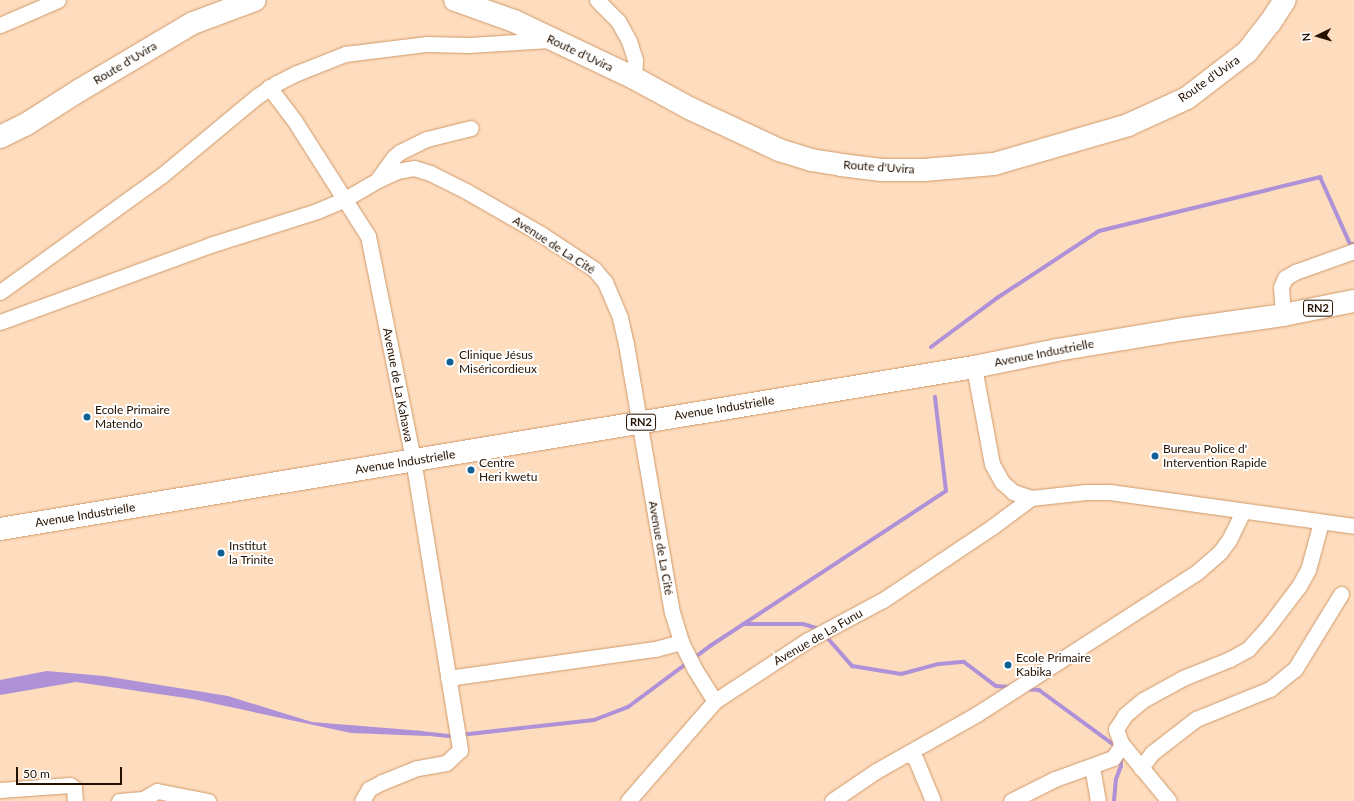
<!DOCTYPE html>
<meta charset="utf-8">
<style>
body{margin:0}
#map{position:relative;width:1354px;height:801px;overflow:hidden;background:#fedcbe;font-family:Lato,sans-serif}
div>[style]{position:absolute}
.water>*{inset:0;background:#af91d8}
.stream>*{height:4px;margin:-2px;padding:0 2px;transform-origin:2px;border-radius:2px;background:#af91d8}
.roads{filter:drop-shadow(0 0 1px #ce9968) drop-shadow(0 0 1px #ce9968)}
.street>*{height:15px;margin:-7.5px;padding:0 7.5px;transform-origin:7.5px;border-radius:7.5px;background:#fff}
.primary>*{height:22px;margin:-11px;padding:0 11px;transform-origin:11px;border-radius:11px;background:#fff}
.highway>*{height:22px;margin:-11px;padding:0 11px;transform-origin:11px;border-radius:11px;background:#fff}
.dots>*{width:11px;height:11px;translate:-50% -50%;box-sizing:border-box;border:2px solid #fff;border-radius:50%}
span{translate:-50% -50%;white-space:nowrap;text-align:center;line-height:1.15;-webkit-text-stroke:4px #fff;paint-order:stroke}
.shield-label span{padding:1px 3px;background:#fff;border:1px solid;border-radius:3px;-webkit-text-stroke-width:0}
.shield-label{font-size:11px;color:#241100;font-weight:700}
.street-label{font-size:12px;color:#241100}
.poi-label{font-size:12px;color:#241100}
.left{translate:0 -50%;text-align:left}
.north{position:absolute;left:1298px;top:16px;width:40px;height:40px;-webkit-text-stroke:3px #fff;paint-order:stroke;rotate:265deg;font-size:11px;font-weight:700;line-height:16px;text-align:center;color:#241100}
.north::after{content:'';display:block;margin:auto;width:14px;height:18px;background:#241100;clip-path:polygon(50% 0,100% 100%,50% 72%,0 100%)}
.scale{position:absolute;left:16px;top:767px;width:106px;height:18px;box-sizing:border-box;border:2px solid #241100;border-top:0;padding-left:5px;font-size:12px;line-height:14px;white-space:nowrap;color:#241100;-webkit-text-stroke:3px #fff;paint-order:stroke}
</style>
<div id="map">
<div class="water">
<i style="clip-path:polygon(47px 671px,104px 676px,228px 696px,312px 722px,423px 731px,427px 736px,351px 733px,193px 699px,76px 682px,0 695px,0 680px)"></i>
</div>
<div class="stream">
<i style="left:931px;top:347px;width:82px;rotate:-36.6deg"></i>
<i style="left:997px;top:298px;width:122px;rotate:-33.3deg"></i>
<i style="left:1099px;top:231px;width:228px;rotate:-13.7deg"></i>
<i style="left:1320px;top:177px;width:73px;rotate:65.9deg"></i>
<i style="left:1350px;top:244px;width:4px"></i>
<i style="left:743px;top:624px;width:60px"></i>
<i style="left:803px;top:624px;width:17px;rotate:17deg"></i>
<i style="left:824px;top:634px;width:43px;rotate:48.8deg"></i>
<i style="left:852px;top:666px;width:50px;rotate:9.3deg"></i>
<i style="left:901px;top:674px;width:39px;rotate:-15deg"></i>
<i style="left:939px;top:664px;width:25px;rotate:-5deg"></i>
<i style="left:964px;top:662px;width:40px;rotate:37deg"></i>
<i style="left:996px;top:686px;width:13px;rotate:4deg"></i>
<i style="left:1024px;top:689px;width:15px;rotate:4deg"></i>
<i style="left:1039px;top:690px;width:97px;rotate:36.2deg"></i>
<i style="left:420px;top:733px;width:31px;rotate:6deg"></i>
<i style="left:451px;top:736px;width:144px;rotate:-6.4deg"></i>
<i style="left:594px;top:720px;width:36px;rotate:-21deg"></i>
<i style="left:628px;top:707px;width:102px;rotate:-36.6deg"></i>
<i style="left:710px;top:646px;width:282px;rotate:-33.3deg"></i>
<i style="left:946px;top:491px;width:95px;rotate:-96.7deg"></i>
<i style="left:1114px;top:801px;width:22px;rotate:-85deg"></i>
<i style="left:1116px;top:779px;width:14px;rotate:-69deg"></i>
<i style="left:1121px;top:766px;width:11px;rotate:-90deg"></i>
</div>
<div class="roads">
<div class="street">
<i style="left:597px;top:0;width:30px;rotate:45deg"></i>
<i style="left:618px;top:21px;width:23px;rotate:61deg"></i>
<i style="left:629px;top:41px;width:20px;rotate:72deg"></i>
<i style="left:635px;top:60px;width:18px;rotate:93deg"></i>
<i style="left:0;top:25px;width:63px;rotate:-23.3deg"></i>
<i style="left:269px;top:87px;width:41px;rotate:52.9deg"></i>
<i style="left:294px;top:120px;width:138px;rotate:57.5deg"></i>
<i style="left:368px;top:236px;width:227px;rotate:78.6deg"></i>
<i style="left:413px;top:459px;width:295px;rotate:80.8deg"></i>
<i style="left:460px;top:750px;width:19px;rotate:137deg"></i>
<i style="left:446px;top:763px;width:29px;rotate:170deg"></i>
<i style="left:417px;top:768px;width:38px;rotate:158deg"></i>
<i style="left:382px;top:782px;width:15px;rotate:152deg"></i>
<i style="left:369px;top:789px;width:14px;rotate:120deg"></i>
<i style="left:378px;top:179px;width:27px;rotate:-54deg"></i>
<i style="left:394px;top:157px;width:8px;rotate:-40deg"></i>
<i style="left:400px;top:152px;width:30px;rotate:-26deg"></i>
<i style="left:427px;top:139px;width:45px;rotate:-14deg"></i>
<i style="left:0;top:292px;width:198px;rotate:-35.8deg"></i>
<i style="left:161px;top:176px;width:124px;rotate:-39.7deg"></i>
<i style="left:256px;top:97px;width:25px;rotate:-34deg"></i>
<i style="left:277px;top:83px;width:22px;rotate:-27deg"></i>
<i style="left:297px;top:73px;width:52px;rotate:-21.6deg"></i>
<i style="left:345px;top:54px;width:83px;rotate:-7deg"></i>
<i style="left:427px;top:44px;width:42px;rotate:1.4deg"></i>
<i style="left:469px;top:45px;width:81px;rotate:-3.5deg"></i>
<i style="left:1283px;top:315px;width:28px;rotate:-94deg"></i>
<i style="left:1281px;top:287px;width:10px;rotate:-66deg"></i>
<i style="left:1285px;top:278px;width:12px;rotate:-31deg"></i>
<i style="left:1295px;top:272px;width:63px;rotate:-19.6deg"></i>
<i style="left:0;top:322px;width:224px;rotate:-20.1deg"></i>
<i style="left:210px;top:245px;width:112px;rotate:-17.6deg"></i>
<i style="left:317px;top:211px;width:30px;rotate:-23deg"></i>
<i style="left:345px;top:199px;width:38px;rotate:-30deg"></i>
<i style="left:378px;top:180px;width:21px;rotate:-25deg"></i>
<i style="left:397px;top:171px;width:17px;rotate:-10deg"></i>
<i style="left:414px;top:168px;width:17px;rotate:17deg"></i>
<i style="left:430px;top:173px;width:40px;rotate:26.6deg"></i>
<i style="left:466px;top:191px;width:86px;rotate:29.8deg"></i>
<i style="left:541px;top:234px;width:64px;rotate:33.4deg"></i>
<i style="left:594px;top:269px;width:17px;rotate:50deg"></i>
<i style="left:605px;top:282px;width:39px;rotate:67deg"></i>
<i style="left:620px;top:318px;width:27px;rotate:77deg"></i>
<i style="left:626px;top:344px;width:272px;rotate:80.3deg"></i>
<i style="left:672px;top:612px;width:31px;rotate:73deg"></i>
<i style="left:681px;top:642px;width:29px;rotate:63deg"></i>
<i style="left:694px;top:668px;width:39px;rotate:58deg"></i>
<i style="left:974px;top:367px;width:99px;rotate:79.5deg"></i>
<i style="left:992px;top:464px;width:21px;rotate:61deg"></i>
<i style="left:1002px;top:482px;width:15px;rotate:42deg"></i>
<i style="left:1013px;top:492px;width:19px;rotate:18deg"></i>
<i style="left:1031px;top:498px;width:55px;rotate:-6.2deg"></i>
<i style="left:1086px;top:492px;width:24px"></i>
<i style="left:1110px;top:492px;width:246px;rotate:7.9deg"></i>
<i style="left:448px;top:678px;width:209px;rotate:-8deg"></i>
<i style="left:655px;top:649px;width:27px;rotate:-15deg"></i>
<i style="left:1121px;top:743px;width:75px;rotate:50.4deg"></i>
<i style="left:909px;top:753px;width:10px;rotate:45deg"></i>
<i style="left:916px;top:760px;width:44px;rotate:67.5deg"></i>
<i style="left:1092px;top:767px;width:35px;rotate:80deg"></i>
<i style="left:1141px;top:768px;width:19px;rotate:-54deg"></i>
<i style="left:1152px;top:753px;width:56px;rotate:-37.7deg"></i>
<i style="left:1196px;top:719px;width:80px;rotate:-22.1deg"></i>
<i style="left:1270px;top:689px;width:32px;rotate:-39deg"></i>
<i style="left:1295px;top:669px;width:88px;rotate:-58.5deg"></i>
<i style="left:0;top:790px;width:70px;rotate:-4.1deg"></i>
<i style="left:70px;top:785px;width:5px;rotate:37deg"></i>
<i style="left:74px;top:788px;width:13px;rotate:86deg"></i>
<i style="left:119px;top:801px;width:24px;rotate:-5deg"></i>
<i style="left:143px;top:799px;width:16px;rotate:-30deg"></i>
<i style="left:157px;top:791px;width:52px;rotate:11.1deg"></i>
<i style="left:628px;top:801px;width:133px;rotate:-49deg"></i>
<i style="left:715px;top:701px;width:111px;rotate:-33.3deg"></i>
<i style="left:808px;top:640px;width:85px;rotate:-28.1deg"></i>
<i style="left:883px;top:600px;width:131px;rotate:-33.8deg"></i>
<i style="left:992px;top:527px;width:49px;rotate:-36.6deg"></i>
<i style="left:832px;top:801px;width:53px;rotate:-34.3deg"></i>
<i style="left:876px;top:771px;width:116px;rotate:-29.4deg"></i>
<i style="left:977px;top:714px;width:260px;rotate:-32.8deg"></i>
<i style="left:1196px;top:573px;width:32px;rotate:-41deg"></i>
<i style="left:1220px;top:552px;width:15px;rotate:-53deg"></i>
<i style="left:1229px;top:540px;width:32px;rotate:-64deg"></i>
<i style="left:1011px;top:801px;width:49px;rotate:-26.6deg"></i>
<i style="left:1055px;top:779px;width:62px;rotate:-19.9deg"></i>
<i style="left:1113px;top:758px;width:12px;rotate:-55deg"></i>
<i style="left:1120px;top:748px;width:5px;rotate:-79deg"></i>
<i style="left:1121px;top:743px;width:15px;rotate:-110deg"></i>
<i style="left:1116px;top:729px;width:17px;rotate:-57deg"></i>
<i style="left:1125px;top:715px;width:23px;rotate:-40deg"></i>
<i style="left:1143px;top:700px;width:46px;rotate:-28.8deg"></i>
<i style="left:1183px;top:678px;width:51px;rotate:-22deg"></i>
<i style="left:1230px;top:659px;width:21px;rotate:-29deg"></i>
<i style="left:1248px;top:649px;width:28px;rotate:-48deg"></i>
<i style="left:1267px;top:628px;width:53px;rotate:-52.7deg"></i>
<i style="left:1299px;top:586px;width:18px;rotate:-61deg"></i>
<i style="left:1308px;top:570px;width:50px;rotate:-74.8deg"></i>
</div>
<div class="primary">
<i style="left:455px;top:0;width:63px;rotate:19.6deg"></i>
<i style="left:514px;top:21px;width:133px;rotate:25.4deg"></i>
<i style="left:634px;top:78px;width:63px;rotate:28.6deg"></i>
<i style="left:689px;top:108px;width:99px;rotate:25deg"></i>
<i style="left:779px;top:150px;width:34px;rotate:17deg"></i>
<i style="left:811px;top:160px;width:30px;rotate:9deg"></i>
<i style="left:841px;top:165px;width:41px;rotate:7deg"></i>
<i style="left:882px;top:170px;width:42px"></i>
<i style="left:924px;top:170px;width:70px;rotate:-4.9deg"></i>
<i style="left:994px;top:164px;width:140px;rotate:-16.2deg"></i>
<i style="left:1128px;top:125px;width:65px;rotate:-24.6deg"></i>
<i style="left:1187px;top:98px;width:76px;rotate:-37.5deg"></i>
<i style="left:1247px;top:52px;width:37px;rotate:-52deg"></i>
<i style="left:1270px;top:23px;width:27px;rotate:-57deg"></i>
<i style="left:0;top:137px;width:28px;rotate:-26deg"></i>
<i style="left:25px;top:125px;width:65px;rotate:-32.5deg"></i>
<i style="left:80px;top:90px;width:131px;rotate:-30.7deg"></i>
<i style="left:193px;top:23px;width:66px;rotate:-20.4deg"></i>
</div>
<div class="highway">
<i style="left:0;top:529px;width:987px;rotate:-9.44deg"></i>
<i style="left:974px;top:367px;width:85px;rotate:-11.6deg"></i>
<i style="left:1057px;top:350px;width:129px;rotate:-9.4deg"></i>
<i style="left:1184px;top:329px;width:100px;rotate:-8deg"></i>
<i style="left:1283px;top:315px;width:72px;rotate:-11.2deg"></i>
</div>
</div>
<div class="dots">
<i style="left:450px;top:362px;background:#106193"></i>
<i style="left:87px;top:417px;background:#106193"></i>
<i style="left:1155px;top:456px;background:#106193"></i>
<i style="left:471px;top:470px;background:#106193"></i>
<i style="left:221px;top:553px;background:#106193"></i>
<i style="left:1008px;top:665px;background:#106193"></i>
</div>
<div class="shield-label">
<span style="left:1318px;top:308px">RN2</span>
<span style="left:641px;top:422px">RN2</span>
</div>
<div class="street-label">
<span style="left:580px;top:53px;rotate:25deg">Route d'Uvira</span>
<span style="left:125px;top:63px;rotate:-31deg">Route d'Uvira</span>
<span style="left:1209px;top:79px;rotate:-35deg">Route d'Uvira</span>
<span style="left:879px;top:167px;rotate:4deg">Route d'Uvira</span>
<span style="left:554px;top:245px;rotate:33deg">Avenue de La Cité</span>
<span style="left:1044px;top:353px;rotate:-11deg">Avenue Industrielle</span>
<span style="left:398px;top:385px;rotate:79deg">Avenue de La Kahawa</span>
<span style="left:724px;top:408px;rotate:-9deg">Avenue Industrielle</span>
<span style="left:405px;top:462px;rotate:-9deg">Avenue Industrielle</span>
<span style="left:85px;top:515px;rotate:-9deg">Avenue Industrielle</span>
<span style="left:661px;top:548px;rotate:80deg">Avenue de La Cité</span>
<span style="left:818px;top:637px;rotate:-30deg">Avenue de La Funu</span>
</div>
<div class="poi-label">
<span class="left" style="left:459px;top:362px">Clinique Jésus<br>Miséricordieux</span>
<span class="left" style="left:95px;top:417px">Ecole Primaire<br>Matendo</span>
<span class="left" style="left:1163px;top:456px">Bureau Police d'<br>Intervention Rapide</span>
<span class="left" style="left:479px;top:470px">Centre<br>Heri kwetu</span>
<span class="left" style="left:229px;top:553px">Institut<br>la Trinite</span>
<span class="left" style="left:1016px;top:665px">Ecole Primaire<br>Kabika</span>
</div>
<div class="north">N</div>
<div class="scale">50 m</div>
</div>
